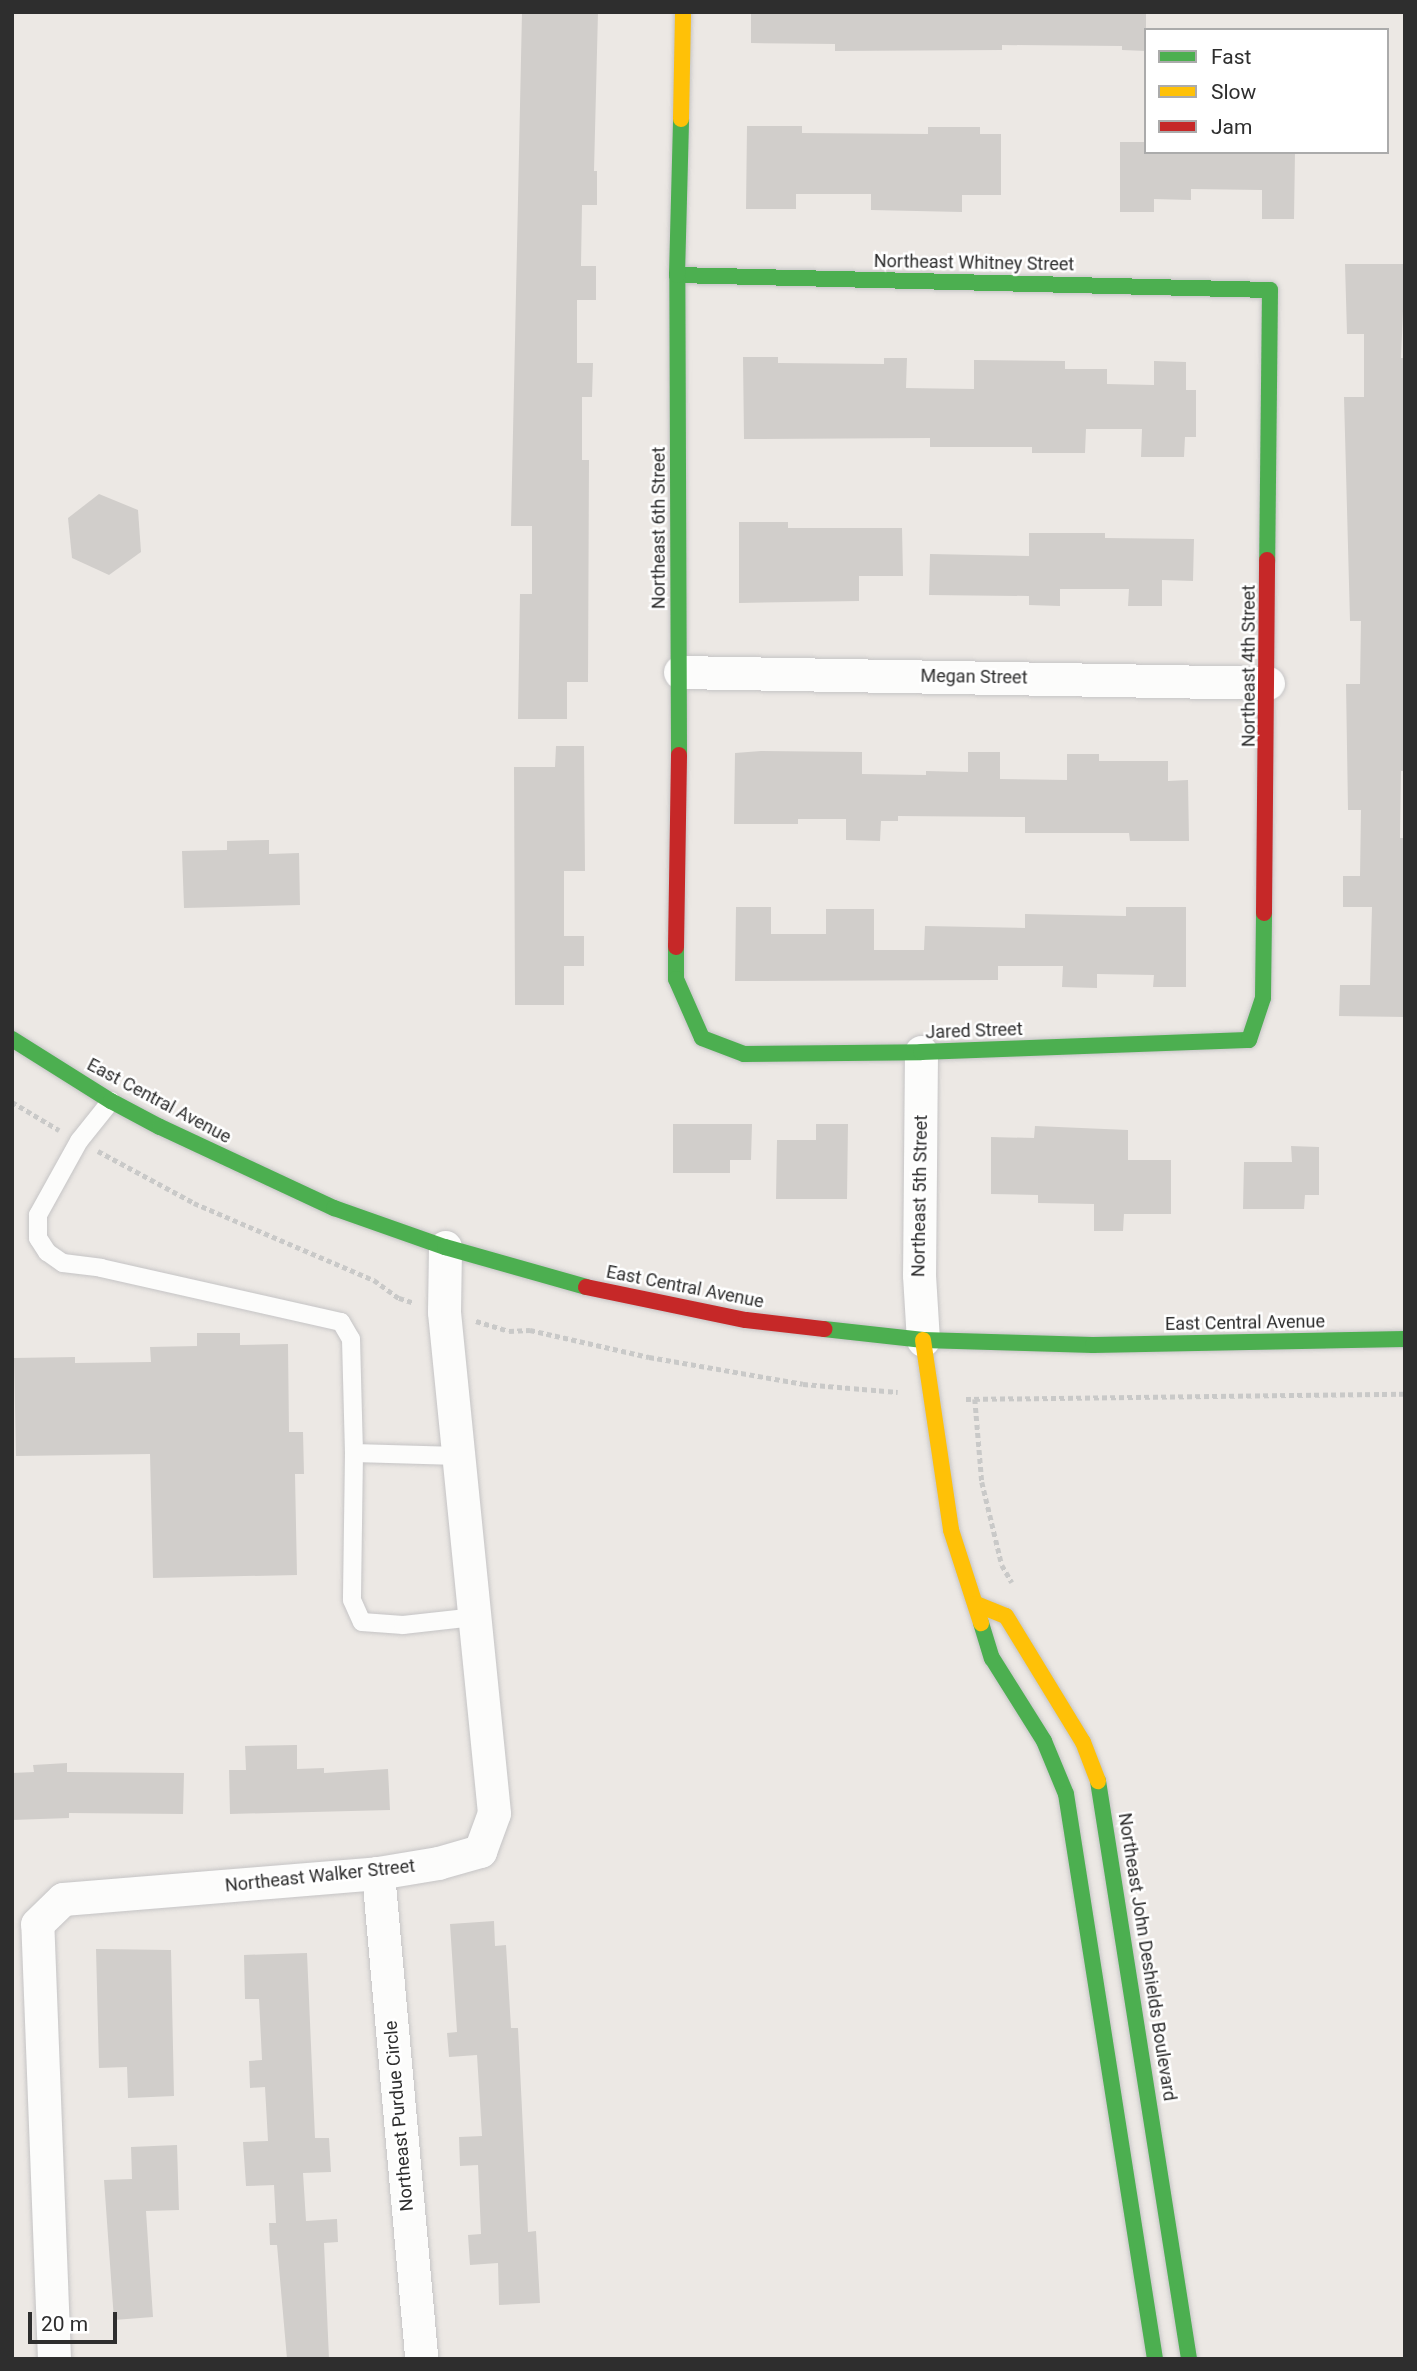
<!DOCTYPE html>
<style>
body{margin:0}
#map{position:relative;width:1417px;height:2371px;overflow:hidden;background:#ece8e4;font-family:Roboto,sans-serif}
div>[style]{position:absolute}
.building>*{inset:0;background:#d1cecb}
.path>*{height:4.5px;margin-top:-2.25px;transform-origin:0;background:repeating-linear-gradient(90deg,#c9c9c8 0 5px,transparent 0 8.5px)}
.roads{filter:drop-shadow(0 0 2px #c5c4c5) drop-shadow(0 0 2px #c5c4c5)}
.lane>*{height:18px;margin:-9px;padding:0 9px;transform-origin:9px;border-radius:9px;background:#fcfcfb}
.street>*{height:33px;margin:-16.5px;padding:0 16.5px;transform-origin:16.5px;border-radius:16.5px;background:#fcfcfb}
.fast>*{height:16px;margin:-8px;padding:0 8px;transform-origin:8px;border-radius:8px;background:#4caf50}
.slow>*{height:16px;margin:-8px;padding:0 8px;transform-origin:8px;border-radius:8px;background:#ffc107}
.jam>*{height:16px;margin:-8px;padding:0 8px;transform-origin:8px;border-radius:8px;background:#c62828}
span{translate:-50% -50%;white-space:nowrap;text-align:center;line-height:1.15;-webkit-text-stroke:5px #fff;paint-order:stroke}
.street-label{font-size:18px;color:#2e2e2e}
.frame{position:absolute;inset:0;border:14px solid #2e2e2e;pointer-events:none}
.legend{position:absolute;left:1144px;top:28px;width:245px;height:126px;box-sizing:border-box;background:#fff;border:2px solid #ababab;margin:0;padding:9px 12px;list-style:none;font-size:21px;color:#2e2e2e}
.legend li{display:flex;align-items:center;gap:14px;height:35px}
.legend b{width:35px;border:2px solid #ababab}
.scale{position:absolute;left:28px;top:2312px;width:89px;height:32px;box-sizing:border-box;border:4px solid #2e2e2e;border-top:0;padding-left:9px;font-size:21px;line-height:24px;white-space:nowrap;color:#2e2e2e;-webkit-text-stroke:5px #fff;paint-order:stroke}
</style>
<div id="map">
<div class="building">
<i style="clip-path:polygon(522px 12px,598px 12px,594px 171px,597px 171px,597px 205px,582px 205px,581px 266px,596px 266px,596px 300px,577px 300px,577px 363px,593px 363px,592px 397px,582px 397px,582px 460px,589px 460px,588px 682px,567px 682px,567px 719px,518px 719px,520px 594px,532px 594px,532px 526px,511px 526px)"></i>
<i style="clip-path:polygon(751px 12px,1146px 12px,1146px 51px,1122px 50px,1122px 46px,1002px 45px,1002px 50px,835px 51px,835px 44px,751px 43px)"></i>
<i style="clip-path:polygon(747px 126px,802px 126px,802px 133px,928px 134px,928px 127px,980px 127px,980px 134px,1001px 134px,1001px 195px,962px 195px,962px 212px,871px 210px,871px 194px,796px 194px,796px 209px,746px 209px)"></i>
<i style="clip-path:polygon(1120px 142px,1146px 142px,1146px 152px,1295px 152px,1294px 219px,1262px 219px,1262px 190px,1191px 189px,1191px 200px,1154px 199px,1154px 212px,1120px 212px)"></i>
<i style="clip-path:polygon(1345px 264px,1405px 264px,1401px 358px,1405px 358px,1405px 771px,1401px 771px,1400px 838px,1405px 838px,1405px 1017px,1339px 1016px,1340px 985px,1370px 985px,1372px 907px,1343px 907px,1343px 876px,1360px 876px,1361px 810px,1348px 810px,1346px 684px,1360px 684px,1361px 621px,1350px 621px,1344px 397px,1364px 397px,1364px 334px,1347px 334px)"></i>
<i style="clip-path:polygon(743px 357px,778px 357px,778px 363px,884px 364px,884px 358px,907px 358px,906px 388px,974px 389px,974px 360px,1065px 361px,1065px 369px,1107px 369px,1107px 384px,1154px 385px,1154px 361px,1186px 362px,1186px 390px,1196px 390px,1196px 437px,1185px 437px,1184px 457px,1141px 457px,1142px 429px,1086px 429px,1085px 453px,1032px 453px,1032px 447px,930px 447px,930px 438px,744px 439px)"></i>
<i style="clip-path:polygon(99px 494px,138px 510px,141px 552px,109px 575px,72px 558px,68px 518px)"></i>
<i style="clip-path:polygon(739px 522px,788px 522px,788px 528px,902px 528px,903px 576px,859px 576px,859px 601px,739px 603px)"></i>
<i style="clip-path:polygon(1029px 533px,1105px 533px,1105px 538px,1194px 539px,1193px 581px,1162px 580px,1162px 606px,1128px 606px,1129px 589px,1060px 589px,1060px 606px,1029px 605px,1029px 596px,929px 595px,930px 554px,1029px 556px)"></i>
<i style="clip-path:polygon(556px 746px,584px 746px,585px 871px,564px 871px,564px 936px,584px 936px,584px 966px,564px 966px,564px 1005px,515px 1005px,514px 767px,555px 767px)"></i>
<i style="clip-path:polygon(761px 751px,862px 752px,862px 774px,926px 775px,926px 771px,968px 772px,968px 752px,1000px 752px,1000px 779px,1067px 780px,1067px 754px,1099px 754px,1099px 761px,1168px 761px,1168px 781px,1188px 780px,1189px 841px,1130px 841px,1129px 833px,1025px 833px,1025px 817px,898px 816px,898px 821px,881px 821px,880px 841px,846px 840px,846px 819px,798px 819px,798px 824px,734px 824px,735px 753px)"></i>
<i style="clip-path:polygon(269px 840px,269px 854px,299px 853px,300px 905px,184px 908px,182px 851px,227px 850px,227px 841px)"></i>
<i style="clip-path:polygon(736px 907px,771px 907px,771px 934px,826px 934px,826px 909px,874px 909px,874px 950px,924px 950px,925px 926px,1025px 928px,1025px 914px,1126px 916px,1126px 907px,1186px 907px,1186px 987px,1153px 987px,1154px 975px,1097px 974px,1097px 988px,1062px 987px,1063px 966px,998px 966px,998px 980px,735px 981px)"></i>
<i style="clip-path:polygon(673px 1124px,752px 1124px,751px 1160px,730px 1160px,730px 1173px,673px 1173px)"></i>
<i style="clip-path:polygon(816px 1124px,848px 1124px,847px 1199px,776px 1199px,777px 1140px,816px 1140px)"></i>
<i style="clip-path:polygon(1035px 1126px,1128px 1130px,1128px 1160px,1171px 1160px,1171px 1214px,1124px 1214px,1123px 1231px,1094px 1231px,1094px 1204px,1038px 1203px,1038px 1195px,991px 1194px,991px 1137px,1034px 1138px)"></i>
<i style="clip-path:polygon(1291px 1146px,1319px 1147px,1319px 1195px,1305px 1195px,1304px 1209px,1243px 1209px,1244px 1162px,1292px 1162px)"></i>
<i style="clip-path:polygon(197px 1333px,240px 1333px,240px 1345px,288px 1344px,289px 1432px,303px 1432px,304px 1474px,295px 1474px,297px 1575px,153px 1578px,150px 1454px,16px 1456px,14px 1358px,75px 1357px,75px 1363px,151px 1362px,150px 1347px,197px 1346px)"></i>
<i style="clip-path:polygon(297px 1745px,297px 1769px,324px 1768px,324px 1773px,388px 1769px,390px 1810px,230px 1814px,229px 1770px,246px 1770px,245px 1746px)"></i>
<i style="clip-path:polygon(67px 1763px,67px 1772px,184px 1773px,183px 1814px,69px 1813px,69px 1818px,12px 1820px,12px 1773px,34px 1772px,33px 1765px)"></i>
<i style="clip-path:polygon(494px 1921px,495px 1946px,506px 1945px,511px 2028px,518px 2028px,528px 2232px,536px 2231px,540px 2303px,499px 2305px,498px 2263px,470px 2265px,468px 2235px,481px 2234px,478px 2165px,460px 2166px,459px 2137px,482px 2136px,477px 2055px,449px 2057px,447px 2033px,457px 2032px,450px 1924px)"></i>
<i style="clip-path:polygon(96px 1949px,171px 1950px,174px 2096px,128px 2098px,127px 2067px,99px 2068px)"></i>
<i style="clip-path:polygon(307px 1953px,315px 2138px,329px 2138px,331px 2172px,303px 2173px,306px 2221px,337px 2219px,338px 2242px,324px 2243px,329px 2359px,287px 2359px,277px 2245px,270px 2245px,269px 2223px,276px 2223px,274px 2185px,246px 2186px,243px 2142px,268px 2141px,265px 2087px,250px 2088px,249px 2061px,262px 2060px,259px 1999px,245px 1999px,244px 1955px)"></i>
<i style="clip-path:polygon(177px 2145px,179px 2210px,146px 2211px,153px 2317px,114px 2320px,104px 2180px,132px 2179px,131px 2147px)"></i>
</div>
<div class="path">
<i style="left:12px;top:1102px;width:55px;rotate:30.8deg"></i>
<i style="left:98px;top:1151px;width:109px;rotate:28.4deg"></i>
<i style="left:194px;top:1203px;width:196px;rotate:23.2deg"></i>
<i style="left:374px;top:1280px;width:31px;rotate:36deg"></i>
<i style="left:399px;top:1298px;width:16px;rotate:18deg"></i>
<i style="left:476px;top:1321px;width:34px;rotate:17deg"></i>
<i style="left:509px;top:1331px;width:21px;rotate:-3deg"></i>
<i style="left:530px;top:1330px;width:122px;rotate:12.8deg"></i>
<i style="left:649px;top:1357px;width:156px;rotate:9.9deg"></i>
<i style="left:803px;top:1384px;width:95px;rotate:4.8deg"></i>
<i style="left:966px;top:1399px;width:439px;rotate:-0.7deg"></i>
<i style="left:975px;top:1399px;width:83px;rotate:85.2deg"></i>
<i style="left:982px;top:1482px;width:85px;rotate:76.5deg"></i>
<i style="left:1002px;top:1565px;width:20px;rotate:60deg"></i>
</div>
<div class="roads">
<div class="lane">
<i style="left:111px;top:1101px;width:51px;rotate:128.7deg"></i>
<i style="left:79px;top:1141px;width:85px;rotate:119deg"></i>
<i style="left:38px;top:1215px;width:23px;rotate:90deg"></i>
<i style="left:38px;top:1238px;width:17px;rotate:57deg"></i>
<i style="left:47px;top:1252px;width:19px;rotate:35deg"></i>
<i style="left:63px;top:1263px;width:38px;rotate:7deg"></i>
<i style="left:101px;top:1268px;width:246px;rotate:12.7deg"></i>
<i style="left:341px;top:1322px;width:20px;rotate:60deg"></i>
<i style="left:351px;top:1339px;width:114px;rotate:88.5deg"></i>
<i style="left:354px;top:1453px;width:104px;rotate:1.7deg"></i>
<i style="left:354px;top:1453px;width:147px;rotate:90.8deg"></i>
<i style="left:352px;top:1600px;width:24px;rotate:66deg"></i>
<i style="left:362px;top:1622px;width:41px;rotate:4.2deg"></i>
<i style="left:403px;top:1625px;width:71px;rotate:-6.4deg"></i>
</div>
<div class="street">
<i style="left:680px;top:672px;width:588px;rotate:1.07deg"></i>
<i style="left:921px;top:1052px;width:223px;rotate:90.5deg"></i>
<i style="left:919px;top:1275px;width:65px;rotate:86.5deg"></i>
<i style="left:378px;top:1873px;width:488px;rotate:84.9deg"></i>
<i style="left:54px;top:2359px;width:435px;rotate:-92.2deg"></i>
<i style="left:37px;top:1924px;width:36px;rotate:-44deg"></i>
<i style="left:63px;top:1899px;width:316px;rotate:-4.7deg"></i>
<i style="left:378px;top:1873px;width:61px;rotate:-9.5deg"></i>
<i style="left:438px;top:1863px;width:44px;rotate:-15.9deg"></i>
<i style="left:480px;top:1851px;width:40px;rotate:-69.8deg"></i>
<i style="left:494px;top:1813px;width:503px;rotate:-95.7deg"></i>
<i style="left:444px;top:1312px;width:65px;rotate:-89.1deg"></i>
</div>
<div class="fast">
<i style="left:677px;top:275px;width:593px;rotate:1.45deg"></i>
<i style="left:1270px;top:290px;width:270px;rotate:90.6deg"></i>
<i style="left:679px;top:755px;width:480px;rotate:-90.2deg"></i>
<i style="left:677px;top:275px;width:156px;rotate:-88.5deg"></i>
<i style="left:676px;top:947px;width:32px;rotate:90deg"></i>
<i style="left:676px;top:979px;width:64px;rotate:66.2deg"></i>
<i style="left:702px;top:1038px;width:45px;rotate:20.9deg"></i>
<i style="left:744px;top:1054px;width:177px;rotate:-0.6deg"></i>
<i style="left:921px;top:1052px;width:328px;rotate:-2.1deg"></i>
<i style="left:1249px;top:1040px;width:44px;rotate:-71.6deg"></i>
<i style="left:1263px;top:998px;width:85px;rotate:-89.3deg"></i>
<i style="left:12px;top:1039px;width:117px;rotate:32.1deg"></i>
<i style="left:111px;top:1101px;width:55px;rotate:28deg"></i>
<i style="left:160px;top:1127px;width:192px;rotate:25deg"></i>
<i style="left:334px;top:1208px;width:118px;rotate:19.4deg"></i>
<i style="left:445px;top:1247px;width:147px;rotate:15.8deg"></i>
<i style="left:824px;top:1329px;width:100px;rotate:6.3deg"></i>
<i style="left:923px;top:1340px;width:170px;rotate:1.7deg"></i>
<i style="left:1093px;top:1345px;width:312px;rotate:-1.1deg"></i>
<i style="left:981px;top:1623px;width:37px;rotate:73deg"></i>
<i style="left:992px;top:1658px;width:98px;rotate:57.9deg"></i>
<i style="left:1044px;top:1741px;width:57px;rotate:67.5deg"></i>
<i style="left:1066px;top:1794px;width:572px;rotate:81.05deg"></i>
<i style="left:1098px;top:1781px;width:585px;rotate:81.05deg"></i>
</div>
<div class="slow">
<i style="left:681px;top:119px;width:107px;rotate:-88.9deg"></i>
<i style="left:923px;top:1340px;width:192px;rotate:81.6deg"></i>
<i style="left:951px;top:1530px;width:98px;rotate:72.1deg"></i>
<i style="left:976px;top:1604px;width:32px;rotate:22deg"></i>
<i style="left:1006px;top:1616px;width:148px;rotate:58.6deg"></i>
<i style="left:1083px;top:1742px;width:42px;rotate:69deg"></i>
</div>
<div class="jam">
<i style="left:1264px;top:913px;width:353px;rotate:-89.5deg"></i>
<i style="left:676px;top:947px;width:192px;rotate:-89.1deg"></i>
<i style="left:586px;top:1287px;width:163px;rotate:11.7deg"></i>
<i style="left:746px;top:1320px;width:79px;rotate:6.6deg"></i>
</div>
</div>
<div class="street-label">
<span style="left:974px;top:263px;rotate:1deg">Northeast Whitney Street</span>
<span style="left:659px;top:528px;rotate:-90deg">Northeast 6th Street</span>
<span style="left:1249px;top:666px;rotate:-90deg">Northeast 4th Street</span>
<span style="left:974px;top:677px;rotate:1deg">Megan Street</span>
<span style="left:974px;top:1031px;rotate:-2deg">Jared Street</span>
<span style="left:159px;top:1101px;rotate:28deg">East Central Avenue</span>
<span style="left:920px;top:1196px;rotate:-89deg">Northeast 5th Street</span>
<span style="left:685px;top:1287px;rotate:11deg">East Central Avenue</span>
<span style="left:1245px;top:1323px;rotate:-1deg">East Central Avenue</span>
<span style="left:320px;top:1876px;rotate:-6deg">Northeast Walker Street</span>
<span style="left:1147px;top:1957px;rotate:81deg">Northeast John Deshields Boulevard</span>
<span style="left:399px;top:2116px;rotate:-95deg">Northeast Purdue Circle</span>
</div>
<div class="frame"></div>
<ul class="legend">
<li><b style="height:9px;background:#4caf50"></b>Fast</li>
<li><b style="height:9px;background:#ffc107"></b>Slow</li>
<li><b style="height:9px;background:#c62828"></b>Jam</li>
</ul>
<div class="scale">20 m</div>
</div>
